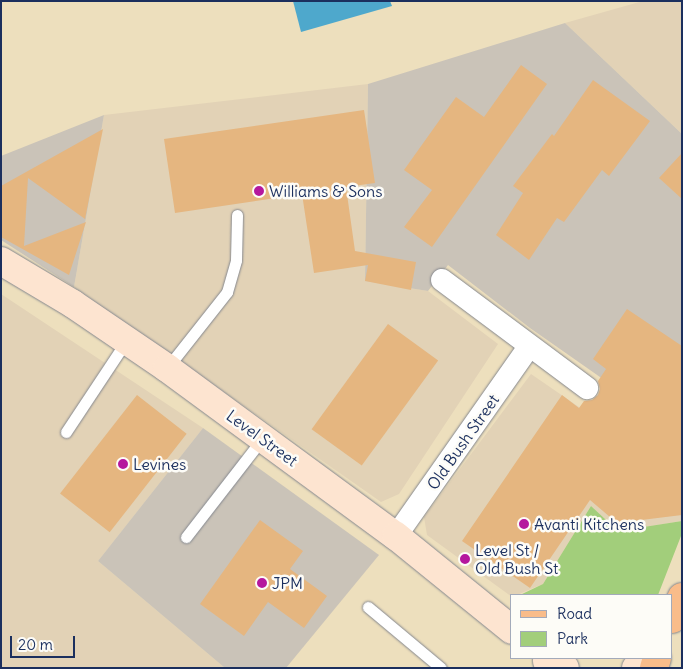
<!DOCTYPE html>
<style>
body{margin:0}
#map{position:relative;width:683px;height:669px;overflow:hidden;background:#eddfbd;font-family:Delius,sans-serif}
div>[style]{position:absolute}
.built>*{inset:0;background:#e2d2b6}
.industrial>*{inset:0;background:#cac3b8}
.green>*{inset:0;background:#a2ce7b}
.water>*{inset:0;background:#4ea8cc}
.building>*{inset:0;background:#e5b680;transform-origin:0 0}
.roads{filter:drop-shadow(0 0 1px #84878e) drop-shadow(0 0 1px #84878e)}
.lane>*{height:11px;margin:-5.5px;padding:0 5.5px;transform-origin:5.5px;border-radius:5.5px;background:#fff}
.street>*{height:22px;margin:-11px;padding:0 11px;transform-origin:11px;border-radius:11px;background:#fff}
.secondary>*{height:28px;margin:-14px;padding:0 14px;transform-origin:14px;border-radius:14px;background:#fde4d0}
.primary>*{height:28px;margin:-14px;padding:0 14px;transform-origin:14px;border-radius:14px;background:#f9bc8a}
.dots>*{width:14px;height:14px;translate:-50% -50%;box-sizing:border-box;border:2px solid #fdfcf7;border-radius:50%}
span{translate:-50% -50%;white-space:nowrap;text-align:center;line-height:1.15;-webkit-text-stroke:5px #fdfcf7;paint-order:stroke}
.poi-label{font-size:16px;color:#1b2f5e}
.left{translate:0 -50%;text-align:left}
.street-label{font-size:16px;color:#1b2f5e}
.frame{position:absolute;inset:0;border:2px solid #1b2f5e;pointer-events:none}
.legend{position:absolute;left:510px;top:594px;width:162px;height:65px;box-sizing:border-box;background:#fdfcf7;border:1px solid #a3aaba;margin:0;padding:6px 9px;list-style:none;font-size:15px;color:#1b2f5e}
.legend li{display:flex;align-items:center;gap:10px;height:25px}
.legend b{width:25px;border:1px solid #a3aaba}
.scale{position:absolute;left:10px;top:636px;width:65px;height:22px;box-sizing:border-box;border:2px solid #1b2f5e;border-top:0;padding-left:6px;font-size:15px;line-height:18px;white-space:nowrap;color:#1b2f5e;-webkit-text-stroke:4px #fdfcf7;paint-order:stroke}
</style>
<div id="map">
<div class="built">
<i style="clip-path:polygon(643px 1px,682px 1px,682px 134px,565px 23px)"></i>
<i style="clip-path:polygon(368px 84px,365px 281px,428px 291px,498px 344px,399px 494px,381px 502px,74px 287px,104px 115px)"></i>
<i style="clip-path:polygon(1px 294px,203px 428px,98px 561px,225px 668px,1px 668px)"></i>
<i style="clip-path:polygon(531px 374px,682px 478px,682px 521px,618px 531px,591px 506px,543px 584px,512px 597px,427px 535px,424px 517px)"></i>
</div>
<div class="industrial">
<i style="clip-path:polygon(565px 23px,682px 134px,682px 443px,600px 377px,530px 328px,448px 265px,428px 291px,365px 281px,368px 84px)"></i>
<i style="clip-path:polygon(104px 115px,74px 287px,1px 240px,1px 156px)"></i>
<i style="clip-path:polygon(203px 428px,379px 555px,286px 668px,225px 668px,98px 561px)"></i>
</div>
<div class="green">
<i style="clip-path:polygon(591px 506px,618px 531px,682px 521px,681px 536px,658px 595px,520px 595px,543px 584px)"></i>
</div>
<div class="water">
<i style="clip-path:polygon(293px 1px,390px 1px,392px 6px,301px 32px)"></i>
</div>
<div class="building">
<i style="clip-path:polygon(521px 65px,547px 84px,432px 247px,404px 227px,432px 190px,404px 170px,456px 97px,484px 117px)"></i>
<i style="clip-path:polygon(593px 80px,650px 121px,609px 176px,602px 170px,564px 222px,557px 218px,529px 260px,496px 235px,523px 193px,513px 186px,552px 134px,554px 136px)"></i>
<i style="clip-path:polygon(364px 110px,375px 183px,346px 187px,355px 251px,416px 262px,411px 290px,365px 281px,368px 265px,314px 273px,302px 194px,175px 213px,164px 139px)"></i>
<i style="clip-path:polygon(103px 129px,85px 219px,28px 178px,24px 246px,86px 222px,69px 275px,1px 237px,1px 186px)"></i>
<i style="clip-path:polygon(682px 153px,682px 199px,659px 178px)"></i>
<i style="clip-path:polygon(627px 309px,682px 346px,682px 515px,617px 523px,590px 500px,530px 588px,462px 541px,562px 395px,579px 408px,584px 401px,592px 400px,598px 395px,600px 389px,598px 381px,606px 369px,593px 359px)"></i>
<i style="left:388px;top:324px;width:62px;height:130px;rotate:36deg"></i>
<i style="left:137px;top:395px;width:63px;height:125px;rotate:38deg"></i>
<i style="clip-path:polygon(260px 520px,303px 551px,290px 569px,327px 596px,304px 628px,268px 602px,244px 636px,200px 604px)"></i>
</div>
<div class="roads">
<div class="lane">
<i style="left:167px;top:368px;width:97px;rotate:-51.7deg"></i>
<i style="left:227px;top:292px;width:33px;rotate:-74deg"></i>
<i style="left:236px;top:260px;width:45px;rotate:-88.7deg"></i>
<i style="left:66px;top:432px;width:110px;rotate:-56.5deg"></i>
<i style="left:186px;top:537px;width:124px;rotate:-52.2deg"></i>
<i style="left:368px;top:607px;width:95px;rotate:39.9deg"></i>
</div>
<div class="street">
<i style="left:442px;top:280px;width:181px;rotate:36.7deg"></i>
<i style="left:396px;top:536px;width:231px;rotate:-54.9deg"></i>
</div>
<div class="secondary">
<i style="left:1px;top:261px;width:84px;rotate:30.8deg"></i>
<i style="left:73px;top:304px;width:114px;rotate:34.2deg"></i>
<i style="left:167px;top:368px;width:284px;rotate:36.3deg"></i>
<i style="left:396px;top:536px;width:149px;rotate:39deg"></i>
<i style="left:547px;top:661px;width:19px;rotate:21deg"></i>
<i style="left:636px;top:668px;width:18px;rotate:-34deg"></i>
</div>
<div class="primary">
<i style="left:672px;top:619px;width:24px;rotate:-66deg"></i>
<i style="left:654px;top:668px;width:10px;rotate:-73deg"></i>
</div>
</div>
<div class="dots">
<i style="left:259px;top:191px;background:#b5179e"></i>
<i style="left:123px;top:464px;background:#b5179e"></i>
<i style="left:524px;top:524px;background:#b5179e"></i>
<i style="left:465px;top:559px;background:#b5179e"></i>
<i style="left:262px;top:583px;background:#b5179e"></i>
</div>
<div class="poi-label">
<span class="left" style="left:269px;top:191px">Williams &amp; Sons</span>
<span class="left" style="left:133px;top:464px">Levines</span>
<span class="left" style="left:534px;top:524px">Avanti Kitchens</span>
<span class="left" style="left:475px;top:559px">Level St /<br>Old Bush St</span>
<span class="left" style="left:272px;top:583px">JPM</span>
</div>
<div class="street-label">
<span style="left:262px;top:438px;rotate:36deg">Level Street</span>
<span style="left:463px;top:442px;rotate:-55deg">Old Bush Street</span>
</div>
<div class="frame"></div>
<ul class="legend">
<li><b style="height:6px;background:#f9bc8a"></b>Road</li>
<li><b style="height:14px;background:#a2ce7b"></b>Park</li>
</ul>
<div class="scale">20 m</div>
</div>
